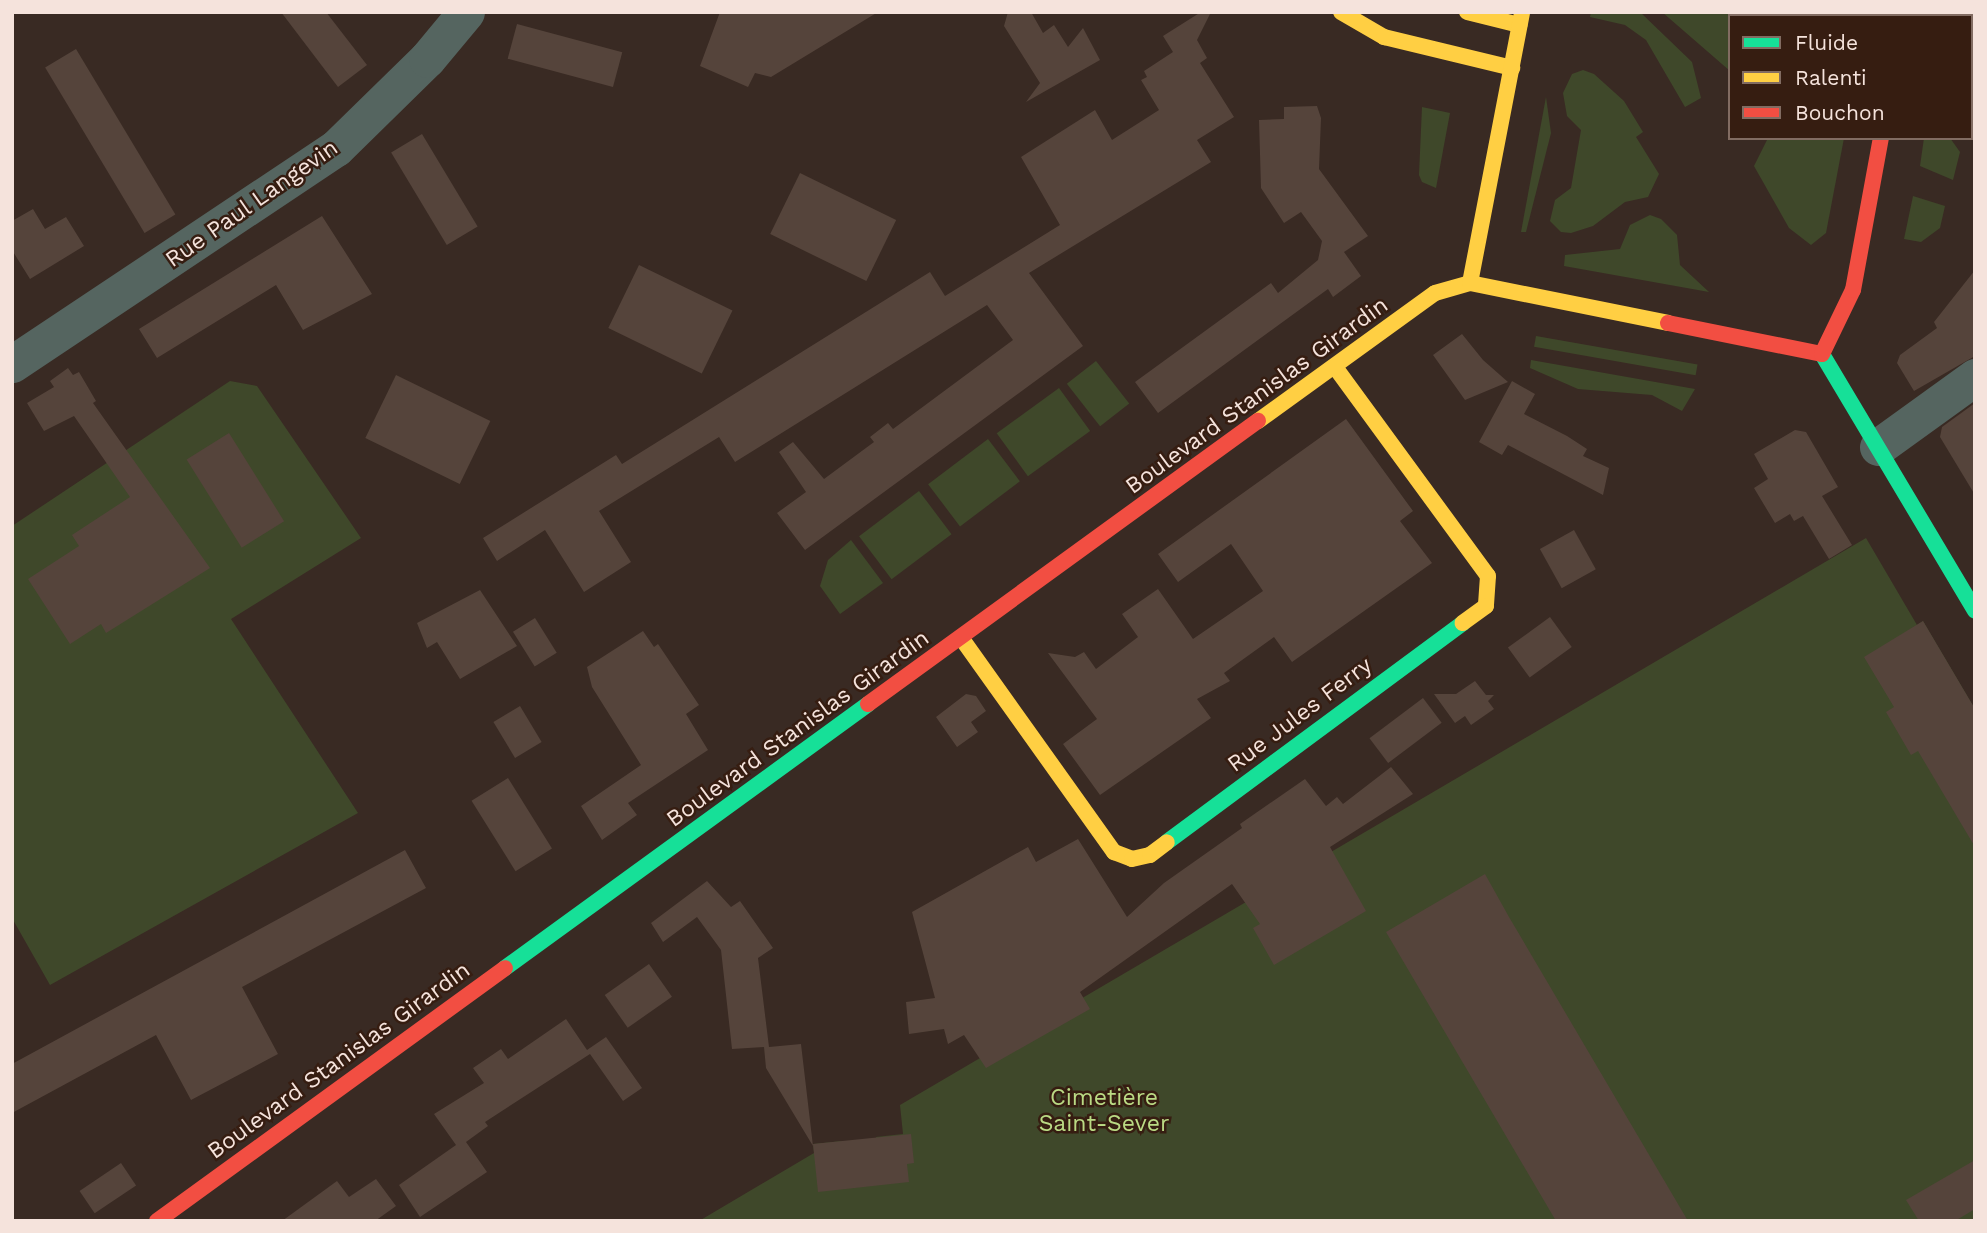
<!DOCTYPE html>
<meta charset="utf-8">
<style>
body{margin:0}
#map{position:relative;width:1987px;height:1233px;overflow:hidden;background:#392a23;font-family:"Work Sans",sans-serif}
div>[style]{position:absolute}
.green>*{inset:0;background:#3f482a;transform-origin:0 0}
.building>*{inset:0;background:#55443b;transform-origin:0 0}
.street>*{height:37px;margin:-18.5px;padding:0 18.5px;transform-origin:18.5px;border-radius:18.5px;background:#556560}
.fast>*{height:16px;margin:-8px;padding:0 8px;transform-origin:8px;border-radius:8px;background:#16e098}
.slow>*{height:16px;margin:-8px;padding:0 8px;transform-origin:8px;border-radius:8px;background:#ffcf43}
.jam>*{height:16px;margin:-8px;padding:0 8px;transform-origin:8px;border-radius:8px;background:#f24e42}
span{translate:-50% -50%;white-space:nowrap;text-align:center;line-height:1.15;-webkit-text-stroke:5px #361d11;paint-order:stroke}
.street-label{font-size:23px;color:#f5e3dc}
.park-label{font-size:23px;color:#bada84}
.frame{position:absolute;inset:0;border:14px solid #f5e3dc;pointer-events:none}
.legend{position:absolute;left:1728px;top:14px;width:245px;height:126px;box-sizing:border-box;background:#361d11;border:2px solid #826c62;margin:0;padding:9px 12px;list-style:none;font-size:21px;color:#f5e3dc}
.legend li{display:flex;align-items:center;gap:14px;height:35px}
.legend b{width:35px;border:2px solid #826c62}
</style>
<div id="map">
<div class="green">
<i style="clip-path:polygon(1591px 12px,1640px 12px,1692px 62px,1701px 98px,1685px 107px,1646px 40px,1625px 25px,1590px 17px)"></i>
<i style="clip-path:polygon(1662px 12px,1817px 12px,1730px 16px,1730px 71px)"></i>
<i style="clip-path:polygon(1583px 70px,1594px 74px,1624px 101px,1643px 132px,1636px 137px,1659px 174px,1648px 197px,1625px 202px,1593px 226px,1571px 233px,1561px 232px,1550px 221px,1555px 200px,1571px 188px,1581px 130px,1567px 116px,1563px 93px,1572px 74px)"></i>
<i style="clip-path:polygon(1546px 97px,1551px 133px,1526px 232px,1521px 232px)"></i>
<i style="clip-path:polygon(1422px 107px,1450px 113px,1436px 188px,1422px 182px,1419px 175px)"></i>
<i style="clip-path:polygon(1768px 138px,1844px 138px,1826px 233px,1811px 245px,1789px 228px,1754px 166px)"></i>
<i style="clip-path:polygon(1924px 138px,1950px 138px,1960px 152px,1953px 180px,1920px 166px)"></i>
<i style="clip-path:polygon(1913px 196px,1945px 206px,1940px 228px,1921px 242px,1904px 239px)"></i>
<i style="clip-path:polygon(1650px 215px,1661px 219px,1677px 235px,1680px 265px,1709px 292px,1564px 266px,1565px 255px,1620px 249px,1630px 225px)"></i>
<i style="left:1536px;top:336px;width:164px;height:11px;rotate:10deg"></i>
<i style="clip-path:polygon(1531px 360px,1695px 389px,1682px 411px,1652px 395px,1578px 389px,1530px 368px)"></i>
<i style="left:1096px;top:361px;width:54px;height:37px;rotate:52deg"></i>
<i style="clip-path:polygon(230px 381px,257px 386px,361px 538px,231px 619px,358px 813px,50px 985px,12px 918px,12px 526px)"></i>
<i style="left:1059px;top:388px;width:53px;height:77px;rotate:54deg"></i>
<i style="left:988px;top:439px;width:53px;height:75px;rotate:53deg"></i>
<i style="left:919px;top:491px;width:54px;height:75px;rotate:53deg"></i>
<i style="clip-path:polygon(1866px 538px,1917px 625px,1923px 621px,1975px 709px,1975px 1221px,699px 1221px,814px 1153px,813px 1144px,842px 1141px,844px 1159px,878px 1155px,876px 1137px,903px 1134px,900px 1105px)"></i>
<i style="clip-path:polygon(851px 540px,883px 583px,840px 614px,820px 586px,828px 560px)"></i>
</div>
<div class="building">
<i style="clip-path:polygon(281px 12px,326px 12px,367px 65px,338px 87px)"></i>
<i style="clip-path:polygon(720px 12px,878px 12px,771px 77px,755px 73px,748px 87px,700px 66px)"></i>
<i style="clip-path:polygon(1008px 12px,1031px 12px,1043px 33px,1054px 25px,1068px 47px,1083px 28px,1100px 60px,1026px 102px,1040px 83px,1004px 26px)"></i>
<i style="clip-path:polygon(1201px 12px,1211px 12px,1197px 40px,1207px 58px,1200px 63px,1234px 117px,1197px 140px,1211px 162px,1029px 273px,1083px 346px,805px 550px,777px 513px,806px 492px,779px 452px,793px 442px,824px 479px,874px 442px,870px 437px,888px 423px,893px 429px,1013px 340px,987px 305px,735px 462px,719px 437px,599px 511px,631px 562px,584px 592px,545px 530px,497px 561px,483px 538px,616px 455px,622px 464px,930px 272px,945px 296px,1060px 225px,1021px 157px,1095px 110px,1112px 140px,1159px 110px,1141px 80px,1147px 77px,1144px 71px,1173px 52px,1163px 36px)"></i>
<i style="left:517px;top:24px;width:109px;height:36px;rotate:15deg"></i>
<i style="left:76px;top:49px;width:193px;height:36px;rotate:59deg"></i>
<i style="clip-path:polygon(1317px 106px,1321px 118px,1319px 169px,1368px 236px,1344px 252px,1361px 276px,1333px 297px,1328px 289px,1158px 413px,1135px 382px,1271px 283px,1278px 293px,1318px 260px,1322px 241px,1301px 212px,1284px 223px,1261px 188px,1259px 120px,1284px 119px,1284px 107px)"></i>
<i style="left:422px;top:134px;width:108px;height:36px;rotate:59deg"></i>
<i style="left:800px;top:173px;width:107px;height:68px;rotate:26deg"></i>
<i style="clip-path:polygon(33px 209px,45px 229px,66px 217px,84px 246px,30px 279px,12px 250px,12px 221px)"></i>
<i style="clip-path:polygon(322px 216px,372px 294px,303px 330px,276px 285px,157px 358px,139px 329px)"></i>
<i style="left:639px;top:265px;width:104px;height:70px;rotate:26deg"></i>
<i style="clip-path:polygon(1975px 270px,1975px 356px,1914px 391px,1897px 363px,1900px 355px,1937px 328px,1934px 322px)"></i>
<i style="clip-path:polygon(1462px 334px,1483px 360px,1508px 382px,1465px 400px,1433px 355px)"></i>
<i style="clip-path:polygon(68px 368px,73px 375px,79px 372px,96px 401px,93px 403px,210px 568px,106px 633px,101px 624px,70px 644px,28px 579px,79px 546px,72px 535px,130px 497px,74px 416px,44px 431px,27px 403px,54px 387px,50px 381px)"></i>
<i style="left:396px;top:375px;width:105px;height:70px;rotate:26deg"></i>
<i style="clip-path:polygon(1512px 381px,1535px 394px,1524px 414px,1567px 436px,1587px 449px,1583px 456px,1609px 468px,1603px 495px,1508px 445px,1502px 455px,1479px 442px)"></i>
<i style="clip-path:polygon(1975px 403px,1975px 495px,1940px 437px,1942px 427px)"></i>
<i style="clip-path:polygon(1346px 419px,1413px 511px,1400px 521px,1432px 563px,1292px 662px,1274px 637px,1224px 673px,1230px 681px,1197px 699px,1211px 718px,1100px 795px,1063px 744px,1097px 719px,1048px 653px,1075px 657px,1084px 652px,1096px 669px,1138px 637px,1122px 614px,1158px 589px,1193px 639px,1263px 591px,1231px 544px,1178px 582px,1158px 554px)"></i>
<i style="clip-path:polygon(1795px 430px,1806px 432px,1838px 487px,1822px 496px,1852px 545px,1829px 559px,1803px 516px,1794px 521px,1790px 514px,1775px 523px,1754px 488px,1768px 479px,1754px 454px)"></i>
<i style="left:229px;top:433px;width:104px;height:50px;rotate:58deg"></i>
<i style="left:1574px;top:530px;width:45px;height:39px;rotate:61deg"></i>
<i style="clip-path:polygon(480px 590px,517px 646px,460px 679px,437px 642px,427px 648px,417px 623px)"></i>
<i style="left:1550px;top:617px;width:37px;height:52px;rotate:54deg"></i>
<i style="left:535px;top:618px;width:41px;height:26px;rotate:58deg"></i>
<i style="clip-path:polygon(1923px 621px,1975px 709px,1975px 847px,1918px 751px,1911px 755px,1886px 712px,1894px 707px,1864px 657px)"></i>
<i style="clip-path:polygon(643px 631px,654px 647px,658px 644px,699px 705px,686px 714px,708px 750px,628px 803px,637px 815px,602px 840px,581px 806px,641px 765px,592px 687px,587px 667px)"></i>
<i style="clip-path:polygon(1475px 681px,1486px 695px,1494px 695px,1488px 701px,1494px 709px,1471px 725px,1465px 716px,1455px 723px,1434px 694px,1456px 694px)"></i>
<i style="clip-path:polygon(966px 694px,976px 696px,986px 711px,971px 722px,978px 732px,957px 747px,936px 717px)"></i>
<i style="left:1423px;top:698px;width:31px;height:67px;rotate:53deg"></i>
<i style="left:520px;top:706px;width:42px;height:31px;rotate:59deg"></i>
<i style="clip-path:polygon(1391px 767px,1413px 794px,1330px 847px,1366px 911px,1274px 965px,1253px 928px,1260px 924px,1232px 884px,1080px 992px,1090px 1009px,986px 1068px,964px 1035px,948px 1044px,944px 1029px,909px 1034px,906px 1002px,935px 998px,912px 912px,1028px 847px,1036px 862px,1078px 839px,1127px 917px,1164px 883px,1242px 828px,1240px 824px,1305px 779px,1326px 806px,1337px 797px,1343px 804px)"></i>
<i style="left:508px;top:778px;width:83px;height:43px;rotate:58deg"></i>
<i style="clip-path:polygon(405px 850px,426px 888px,242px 987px,278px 1054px,191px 1100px,156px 1035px,12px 1113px,12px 1064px)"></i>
<i style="clip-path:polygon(1485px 874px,1509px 917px,1688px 1221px,1556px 1221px,1386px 932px)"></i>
<i style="clip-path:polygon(707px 881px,731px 907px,740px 901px,773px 948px,758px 958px,769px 1047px,801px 1044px,813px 1146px,766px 1068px,764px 1047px,732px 1049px,721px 950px,697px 917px,663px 942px,651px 923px)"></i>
<i style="left:649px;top:964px;width:40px;height:54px;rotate:55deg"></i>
<i style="clip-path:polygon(566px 1019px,587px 1050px,606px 1037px,642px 1088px,623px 1101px,590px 1054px,485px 1122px,488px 1126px,466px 1142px,487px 1172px,420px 1217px,399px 1185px,456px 1145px,434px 1114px,484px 1083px,473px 1068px,501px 1049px,508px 1059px)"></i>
<i style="clip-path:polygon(911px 1134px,914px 1163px,907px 1164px,909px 1182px,818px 1192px,813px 1144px)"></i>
<i style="clip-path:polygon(1975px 1160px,1975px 1209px,1955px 1221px,1919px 1221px,1906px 1200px)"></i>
<i style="left:121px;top:1163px;width:27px;height:50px;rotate:56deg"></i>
<i style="clip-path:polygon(376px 1179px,396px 1206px,375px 1221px,282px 1221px,337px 1181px,349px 1197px)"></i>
</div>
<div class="street">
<i style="left:12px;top:364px;width:389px;rotate:-33.7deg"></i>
<i style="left:336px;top:148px;width:127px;rotate:-44.4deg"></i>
<i style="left:427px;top:59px;width:61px;rotate:-50.3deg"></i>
<i style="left:1878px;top:447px;width:120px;rotate:-35.8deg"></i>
</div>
<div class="fast">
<i style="left:1822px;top:354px;width:299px;rotate:59.2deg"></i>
<i style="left:1167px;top:842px;width:368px;rotate:-36.5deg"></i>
<i style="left:505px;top:968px;width:449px;rotate:-36deg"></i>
</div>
<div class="slow">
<i style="left:1341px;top:12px;width:50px;rotate:30.2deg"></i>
<i style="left:1384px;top:37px;width:132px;rotate:13.6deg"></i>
<i style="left:1467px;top:12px;width:54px;rotate:14deg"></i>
<i style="left:1904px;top:12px;width:4px;rotate:90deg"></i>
<i style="left:1470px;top:283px;width:276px;rotate:-79.1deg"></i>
<i style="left:1335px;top:367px;width:259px;rotate:53.8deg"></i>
<i style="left:1488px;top:576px;width:30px;rotate:94deg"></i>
<i style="left:1486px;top:606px;width:29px;rotate:144deg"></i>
<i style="left:1258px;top:421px;width:218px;rotate:-35.9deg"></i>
<i style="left:1435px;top:293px;width:36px;rotate:-16deg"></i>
<i style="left:1470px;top:283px;width:202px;rotate:11.4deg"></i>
<i style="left:962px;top:639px;width:262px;rotate:54.5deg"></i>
<i style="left:1114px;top:852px;width:19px;rotate:21deg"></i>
<i style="left:1132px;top:859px;width:18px;rotate:-13deg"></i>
<i style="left:1150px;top:855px;width:21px;rotate:-37deg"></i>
</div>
<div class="jam">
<i style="left:1668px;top:323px;width:157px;rotate:11.4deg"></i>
<i style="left:1822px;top:354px;width:71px;rotate:-64.2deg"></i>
<i style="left:1853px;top:290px;width:155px;rotate:-79.6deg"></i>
<i style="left:868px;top:704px;width:482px;rotate:-36deg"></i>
<i style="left:157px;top:1221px;width:430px;rotate:-36deg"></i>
</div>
<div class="street-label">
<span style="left:252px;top:204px;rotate:-35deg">Rue Paul Langevin</span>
<span style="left:1257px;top:396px;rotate:-36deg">Boulevard Stanislas Girardin</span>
<span style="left:1300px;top:715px;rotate:-37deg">Rue Jules Ferry</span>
<span style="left:798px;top:729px;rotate:-36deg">Boulevard Stanislas Girardin</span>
<span style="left:339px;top:1061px;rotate:-36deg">Boulevard Stanislas Girardin</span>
</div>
<div class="park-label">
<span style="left:1104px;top:1111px">Cimetière<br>Saint-Sever</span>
</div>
<div class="frame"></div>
<ul class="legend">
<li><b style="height:9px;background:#16e098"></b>Fluide</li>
<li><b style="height:9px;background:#ffcf43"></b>Ralenti</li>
<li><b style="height:9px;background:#f24e42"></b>Bouchon</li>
</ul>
</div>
